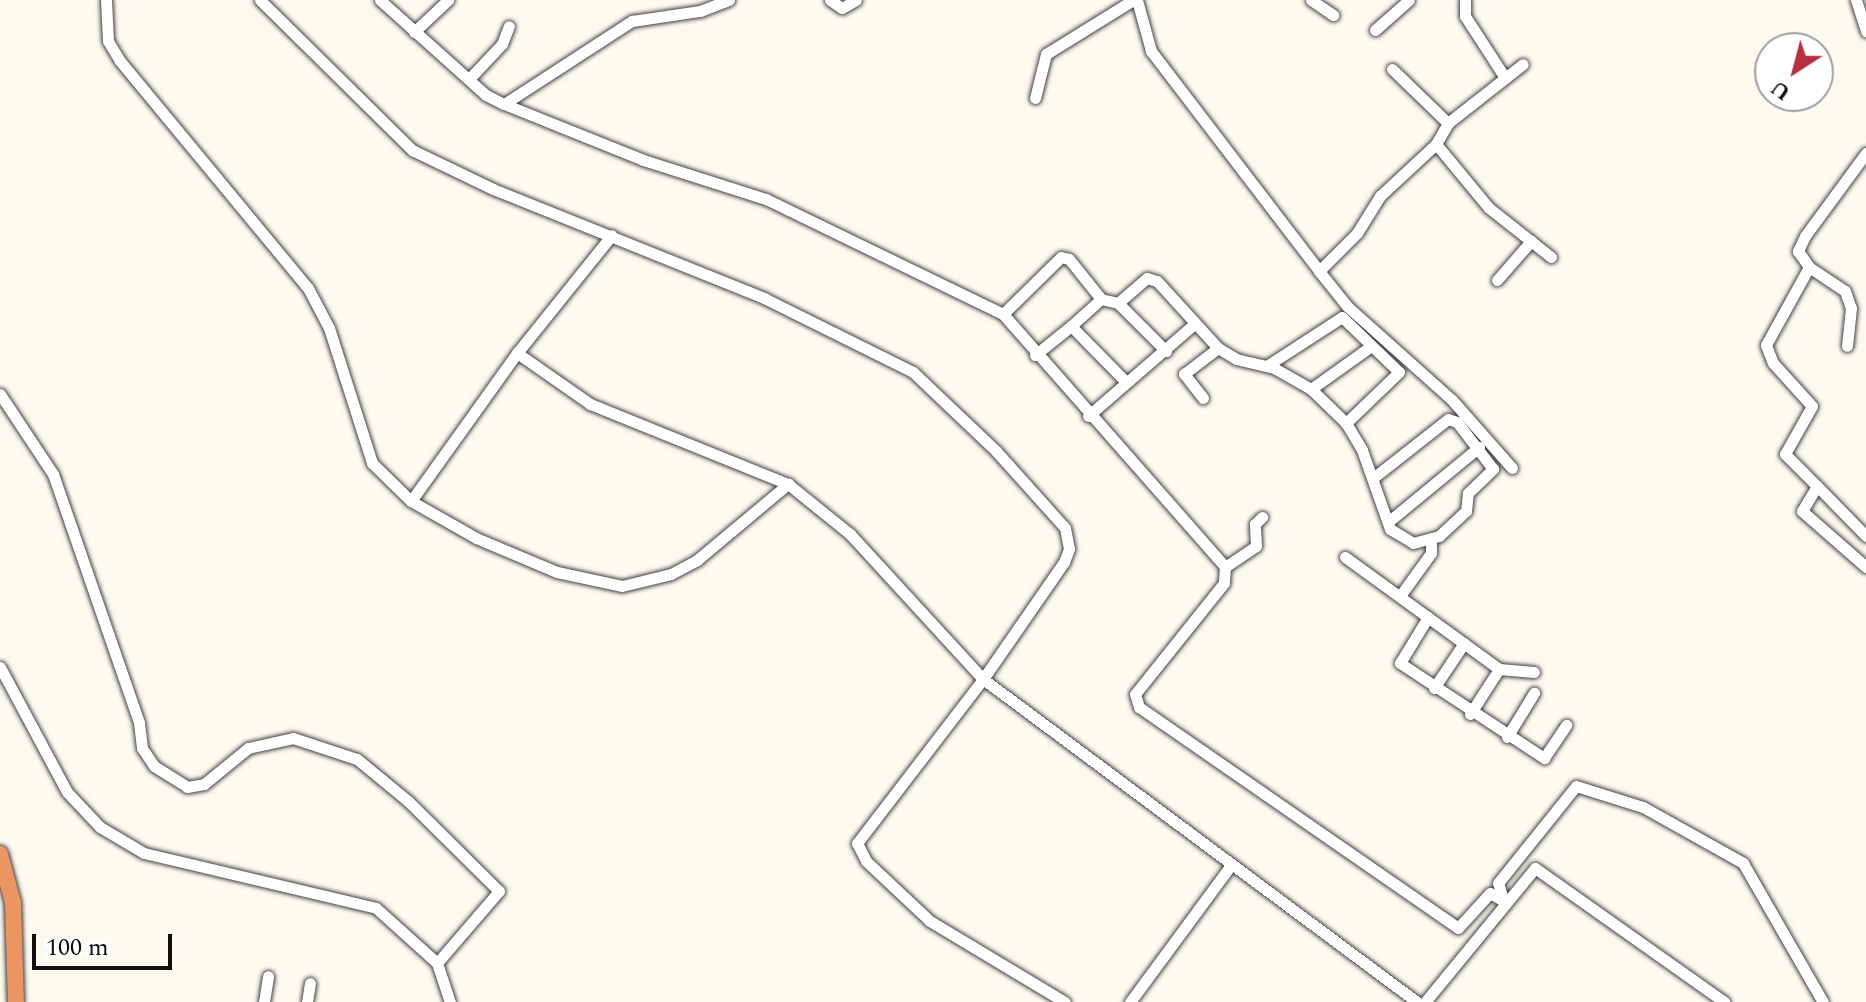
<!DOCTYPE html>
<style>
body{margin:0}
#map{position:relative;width:1866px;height:1002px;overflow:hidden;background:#fefaf0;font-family:Spectral,serif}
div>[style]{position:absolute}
.roads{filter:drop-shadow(0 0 2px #414141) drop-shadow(0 0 2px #414141)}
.minor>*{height:11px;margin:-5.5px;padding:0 5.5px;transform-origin:5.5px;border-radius:5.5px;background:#fff}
.highway>*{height:16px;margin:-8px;padding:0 8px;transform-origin:8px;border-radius:8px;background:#eb9661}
span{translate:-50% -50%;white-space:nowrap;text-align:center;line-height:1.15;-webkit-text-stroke:8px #fff;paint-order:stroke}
.north{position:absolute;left:1754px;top:32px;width:80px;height:80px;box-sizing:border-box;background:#fff;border:2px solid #9f9f9f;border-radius:50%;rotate:216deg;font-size:22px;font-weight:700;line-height:32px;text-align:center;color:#0e0e0e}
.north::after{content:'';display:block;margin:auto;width:28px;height:36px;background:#b62e3f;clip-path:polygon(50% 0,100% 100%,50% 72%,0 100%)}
.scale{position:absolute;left:32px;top:934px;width:140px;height:36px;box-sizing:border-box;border:4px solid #0e0e0e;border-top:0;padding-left:10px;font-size:24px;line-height:28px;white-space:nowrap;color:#0e0e0e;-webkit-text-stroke:6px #fff;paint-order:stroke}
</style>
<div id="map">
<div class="roads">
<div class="minor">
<i style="left:106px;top:0;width:41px;rotate:87.2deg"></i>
<i style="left:108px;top:41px;width:23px;rotate:59deg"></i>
<i style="left:120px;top:61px;width:295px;rotate:50.4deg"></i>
<i style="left:308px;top:288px;width:45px;rotate:62.3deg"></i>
<i style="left:329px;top:328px;width:142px;rotate:72.3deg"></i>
<i style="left:372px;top:463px;width:54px;rotate:44.3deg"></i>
<i style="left:411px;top:501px;width:182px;rotate:-54.4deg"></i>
<i style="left:517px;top:353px;width:89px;rotate:34.9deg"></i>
<i style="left:590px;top:404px;width:214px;rotate:22deg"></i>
<i style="left:788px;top:484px;width:80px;rotate:38.9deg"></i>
<i style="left:850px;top:534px;width:197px;rotate:47.5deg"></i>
<i style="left:983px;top:679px;width:541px;rotate:36.66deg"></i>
<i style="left:260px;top:0;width:214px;rotate:44.6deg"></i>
<i style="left:412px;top:150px;width:90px;rotate:25.7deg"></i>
<i style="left:493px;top:189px;width:294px;rotate:21.9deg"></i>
<i style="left:766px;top:299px;width:164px;rotate:26.4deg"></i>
<i style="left:913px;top:372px;width:115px;rotate:43.6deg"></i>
<i style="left:996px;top:451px;width:103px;rotate:48.1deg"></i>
<i style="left:1065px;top:528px;width:21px;rotate:79deg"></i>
<i style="left:1069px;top:549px;width:14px;rotate:111deg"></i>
<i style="left:1064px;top:562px;width:142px;rotate:124.7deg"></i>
<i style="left:983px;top:679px;width:207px;rotate:127.5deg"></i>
<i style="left:857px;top:843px;width:20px;rotate:63deg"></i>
<i style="left:866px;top:861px;width:88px;rotate:43.2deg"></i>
<i style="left:930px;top:921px;width:157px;rotate:31deg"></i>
<i style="left:380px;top:0;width:142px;rotate:41.9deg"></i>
<i style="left:486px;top:95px;width:20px;rotate:27deg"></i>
<i style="left:504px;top:104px;width:153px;rotate:-33deg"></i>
<i style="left:632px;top:21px;width:69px;rotate:-8.4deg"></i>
<i style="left:700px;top:11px;width:31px;rotate:-21deg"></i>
<i style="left:830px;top:0;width:14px;rotate:34deg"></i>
<i style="left:842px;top:8px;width:16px;rotate:-30deg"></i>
<i style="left:1137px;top:0;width:53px;rotate:74.6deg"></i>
<i style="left:1151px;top:51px;width:277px;rotate:52.6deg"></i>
<i style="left:1311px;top:0;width:27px;rotate:34deg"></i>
<i style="left:1465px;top:0;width:16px;rotate:90deg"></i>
<i style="left:1465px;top:16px;width:72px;rotate:57deg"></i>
<i style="left:1856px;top:0;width:33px;rotate:72deg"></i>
<i style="left:1375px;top:30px;width:45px;rotate:-41.4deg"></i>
<i style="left:414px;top:32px;width:47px;rotate:-43.3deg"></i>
<i style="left:1392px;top:69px;width:78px;rotate:44deg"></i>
<i style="left:469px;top:79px;width:48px;rotate:-46.7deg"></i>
<i style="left:502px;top:44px;width:19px;rotate:-69deg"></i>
<i style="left:1035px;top:98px;width:45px;rotate:-76deg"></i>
<i style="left:1046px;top:54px;width:102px;rotate:-31.8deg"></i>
<i style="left:504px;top:104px;width:150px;rotate:21.9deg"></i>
<i style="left:643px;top:160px;width:129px;rotate:17.6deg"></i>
<i style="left:766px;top:199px;width:263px;rotate:25.9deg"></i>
<i style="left:1003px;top:314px;width:337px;rotate:48.7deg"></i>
<i style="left:1225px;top:567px;width:16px;rotate:94deg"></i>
<i style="left:1224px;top:583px;width:142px;rotate:128.7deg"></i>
<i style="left:1135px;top:694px;width:14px;rotate:73deg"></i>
<i style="left:1139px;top:707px;width:388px;rotate:34.7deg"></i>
<i style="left:1458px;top:928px;width:47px;rotate:-47.6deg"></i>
<i style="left:1490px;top:893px;width:16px;rotate:30deg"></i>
<i style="left:1436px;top:144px;width:83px;rotate:50.4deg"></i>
<i style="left:1489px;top:208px;width:79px;rotate:38.3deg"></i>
<i style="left:1866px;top:153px;width:103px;rotate:126.3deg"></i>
<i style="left:1805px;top:236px;width:17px;rotate:115deg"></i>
<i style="left:1798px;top:251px;width:19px;rotate:55deg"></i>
<i style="left:1809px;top:267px;width:89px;rotate:118.9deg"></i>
<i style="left:1766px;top:345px;width:19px;rotate:69deg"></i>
<i style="left:1773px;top:363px;width:58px;rotate:47.8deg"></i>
<i style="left:1812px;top:406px;width:55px;rotate:119.4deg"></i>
<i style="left:1785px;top:454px;width:45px;rotate:45deg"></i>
<i style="left:1817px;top:486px;width:29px;rotate:121deg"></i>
<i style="left:1802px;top:511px;width:85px;rotate:41.2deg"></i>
<i style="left:1809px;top:267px;width:43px;rotate:33.7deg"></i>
<i style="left:1845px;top:291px;width:18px;rotate:71deg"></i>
<i style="left:1851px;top:308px;width:38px;rotate:96deg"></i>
<i style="left:1497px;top:280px;width:52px;rotate:-48.9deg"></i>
<i style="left:1118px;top:303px;width:68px;rotate:45deg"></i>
<i style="left:1003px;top:314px;width:81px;rotate:-44.5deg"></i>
<i style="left:1061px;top:257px;width:8px;rotate:14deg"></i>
<i style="left:1069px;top:259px;width:51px;rotate:51.3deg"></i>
<i style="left:1071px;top:326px;width:40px;rotate:-42deg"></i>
<i style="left:1101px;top:299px;width:17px;rotate:13deg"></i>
<i style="left:1118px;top:303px;width:38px;rotate:-41deg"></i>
<i style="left:1147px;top:278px;width:10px;rotate:17deg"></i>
<i style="left:1157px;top:281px;width:91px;rotate:47.7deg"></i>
<i style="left:1218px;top:348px;width:21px;rotate:31deg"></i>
<i style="left:1236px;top:359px;width:39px;rotate:13deg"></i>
<i style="left:1274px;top:368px;width:43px;rotate:29.6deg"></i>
<i style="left:1311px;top:389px;width:49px;rotate:44.2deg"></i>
<i style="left:1346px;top:423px;width:31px;rotate:59deg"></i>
<i style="left:1362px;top:450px;width:84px;rotate:70.5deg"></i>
<i style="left:1390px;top:529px;width:27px;rotate:31deg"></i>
<i style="left:1413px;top:543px;width:27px;rotate:-15deg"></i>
<i style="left:1439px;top:536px;width:37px;rotate:-43deg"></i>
<i style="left:1466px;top:511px;width:18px;rotate:-84deg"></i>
<i style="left:1468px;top:493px;width:35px;rotate:-44deg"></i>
<i style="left:1493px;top:469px;width:59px;rotate:-127.5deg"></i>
<i style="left:1457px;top:422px;width:9px;rotate:-162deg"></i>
<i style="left:1448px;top:419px;width:95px;rotate:141.8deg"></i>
<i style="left:517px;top:353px;width:151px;rotate:-51.2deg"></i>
<i style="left:1035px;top:355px;width:46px;rotate:-38.9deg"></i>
<i style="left:1071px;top:326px;width:78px;rotate:45.5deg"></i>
<i style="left:1268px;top:365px;width:88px;rotate:-33deg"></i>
<i style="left:1342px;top:317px;width:79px;rotate:44deg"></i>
<i style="left:1399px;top:372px;width:74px;rotate:136.1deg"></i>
<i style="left:1311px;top:389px;width:74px;rotate:-35.6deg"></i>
<i style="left:0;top:394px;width:96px;rotate:56.5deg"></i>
<i style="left:53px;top:474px;width:263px;rotate:70.9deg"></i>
<i style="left:139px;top:723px;width:25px;rotate:83deg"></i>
<i style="left:142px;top:748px;width:22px;rotate:56deg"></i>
<i style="left:154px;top:766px;width:39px;rotate:32deg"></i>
<i style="left:187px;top:787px;width:17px;rotate:-10deg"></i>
<i style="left:204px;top:784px;width:57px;rotate:-39.3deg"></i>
<i style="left:248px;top:748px;width:46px;rotate:-12.5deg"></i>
<i style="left:293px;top:738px;width:67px;rotate:18.2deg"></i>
<i style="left:357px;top:759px;width:66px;rotate:39.5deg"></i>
<i style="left:408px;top:801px;width:128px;rotate:44.7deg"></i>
<i style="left:499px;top:891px;width:95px;rotate:130.7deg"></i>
<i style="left:1203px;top:398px;width:31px;rotate:-128deg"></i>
<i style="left:1184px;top:374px;width:43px;rotate:-37.4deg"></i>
<i style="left:1088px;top:416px;width:138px;rotate:-40.9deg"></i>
<i style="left:1512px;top:468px;width:91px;rotate:-131.4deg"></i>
<i style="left:1452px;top:400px;width:141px;rotate:-138.2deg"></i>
<i style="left:1347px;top:306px;width:45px;rotate:-128.7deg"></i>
<i style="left:1319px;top:271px;width:54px;rotate:-45deg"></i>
<i style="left:1357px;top:233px;width:44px;rotate:-58.1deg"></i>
<i style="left:1380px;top:196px;width:76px;rotate:-42.9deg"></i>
<i style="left:1436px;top:144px;width:24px;rotate:-60deg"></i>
<i style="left:1448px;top:123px;width:95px;rotate:-38.2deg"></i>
<i style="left:1817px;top:486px;width:70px;rotate:45.6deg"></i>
<i style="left:411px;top:501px;width:75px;rotate:29.6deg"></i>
<i style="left:476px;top:538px;width:88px;rotate:22.8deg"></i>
<i style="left:557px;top:572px;width:66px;rotate:12.2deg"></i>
<i style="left:622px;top:586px;width:50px;rotate:-13.8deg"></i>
<i style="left:671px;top:574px;width:30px;rotate:-28deg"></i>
<i style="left:697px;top:560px;width:119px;rotate:-39.9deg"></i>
<i style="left:1388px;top:522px;width:118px;rotate:-39.5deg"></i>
<i style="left:1345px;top:557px;width:190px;rotate:36deg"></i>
<i style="left:1499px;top:669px;width:35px;rotate:5deg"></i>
<i style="left:1225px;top:567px;width:37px;rotate:-34deg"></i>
<i style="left:1256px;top:546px;width:22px;rotate:-93deg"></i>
<i style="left:1255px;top:524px;width:10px;rotate:-45deg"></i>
<i style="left:1400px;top:596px;width:53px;rotate:-54.2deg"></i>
<i style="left:1431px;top:553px;width:12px;rotate:-90deg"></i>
<i style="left:1428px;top:617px;width:54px;rotate:121.3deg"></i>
<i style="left:1400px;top:663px;width:173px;rotate:33.4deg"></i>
<i style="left:1544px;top:758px;width:40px;rotate:-56deg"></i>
<i style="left:0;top:667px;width:142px;rotate:61.8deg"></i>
<i style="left:67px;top:792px;width:48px;rotate:46.7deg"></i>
<i style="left:100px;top:827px;width:51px;rotate:30.6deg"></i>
<i style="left:144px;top:853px;width:238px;rotate:13.3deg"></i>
<i style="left:376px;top:908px;width:82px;rotate:42deg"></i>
<i style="left:437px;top:963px;width:41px;rotate:71.6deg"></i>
<i style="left:1434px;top:688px;width:54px;rotate:-56.3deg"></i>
<i style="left:1470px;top:714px;width:54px;rotate:-57.2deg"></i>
<i style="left:1507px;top:737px;width:52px;rotate:-58.5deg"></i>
<i style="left:1503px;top:899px;width:17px;rotate:-107deg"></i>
<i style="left:1498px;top:883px;width:124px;rotate:-51.2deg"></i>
<i style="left:1576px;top:786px;width:70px;rotate:17.4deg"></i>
<i style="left:1643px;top:807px;width:115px;rotate:29.2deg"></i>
<i style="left:1743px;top:863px;width:160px;rotate:60.1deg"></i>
<i style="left:264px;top:1002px;width:26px;rotate:-81deg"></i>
<i style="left:307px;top:1002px;width:19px;rotate:-81deg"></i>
<i style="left:1130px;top:1002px;width:170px;rotate:-53.6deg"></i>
<i style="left:1425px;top:1002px;width:173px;rotate:-50.6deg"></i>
<i style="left:1535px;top:868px;width:232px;rotate:35.3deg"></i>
</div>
<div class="highway">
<i style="left:0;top:854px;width:51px;rotate:75.1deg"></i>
<i style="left:13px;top:903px;width:99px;rotate:88.3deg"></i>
</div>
</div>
<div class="north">U</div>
<div class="scale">100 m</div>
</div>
